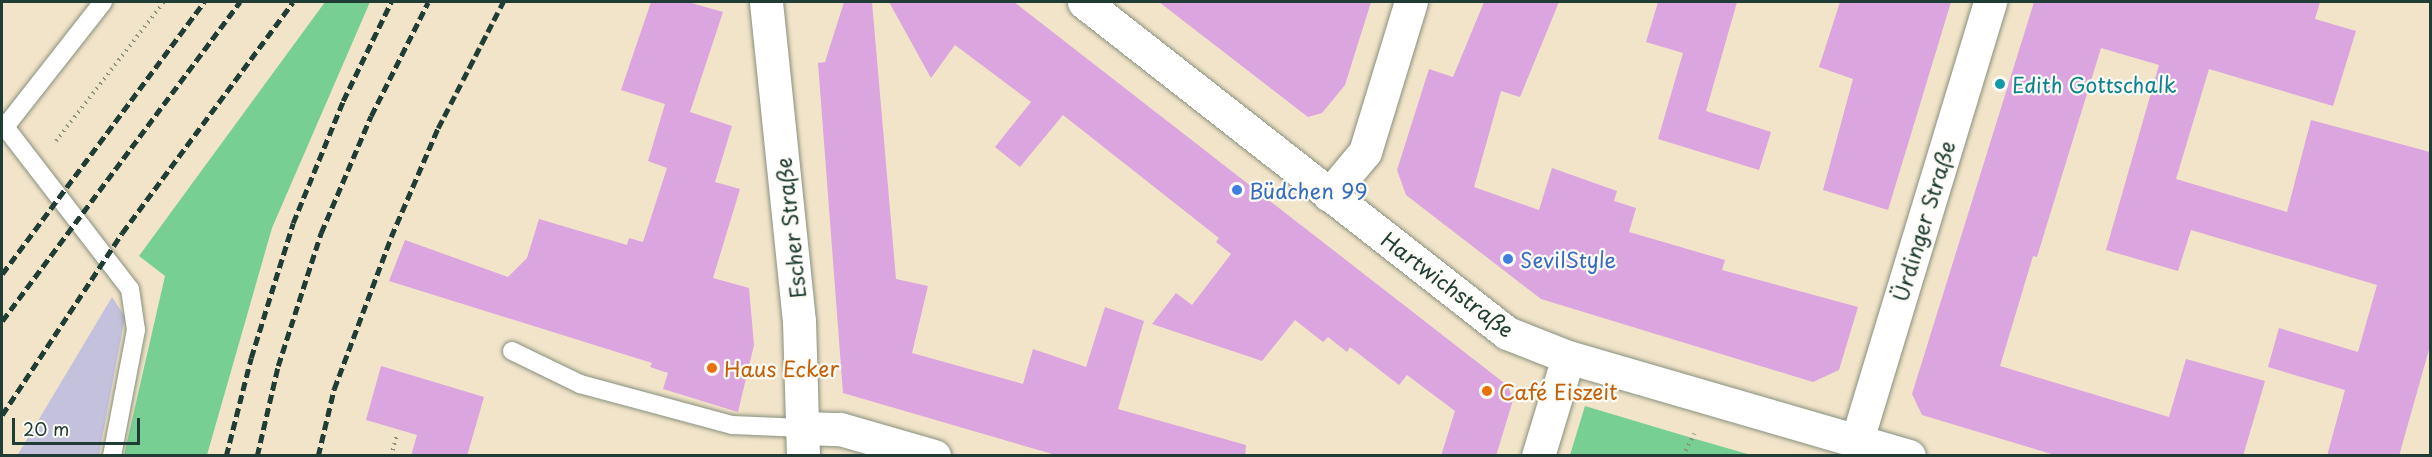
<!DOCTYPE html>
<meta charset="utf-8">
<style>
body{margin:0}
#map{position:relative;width:2432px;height:457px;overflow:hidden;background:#f2e4c9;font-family:"Playpen Sans",sans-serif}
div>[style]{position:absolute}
.industrial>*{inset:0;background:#c3c1dc}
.green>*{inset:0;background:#78cf93}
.building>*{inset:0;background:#dba5df}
.path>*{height:4px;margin-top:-2px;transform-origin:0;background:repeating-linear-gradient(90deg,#88907e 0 1.5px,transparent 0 6px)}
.roads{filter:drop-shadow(0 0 2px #88907e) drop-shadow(0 0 2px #88907e)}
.service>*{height:18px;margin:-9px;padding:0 9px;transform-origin:9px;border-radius:9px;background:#fff}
.minor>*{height:33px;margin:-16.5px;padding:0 16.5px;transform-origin:16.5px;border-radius:16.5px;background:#fff}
.tertiary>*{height:33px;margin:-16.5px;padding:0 16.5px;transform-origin:16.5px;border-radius:16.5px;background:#fff}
.rail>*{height:4.5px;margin-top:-2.25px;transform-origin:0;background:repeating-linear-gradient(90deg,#1f3d34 0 9px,transparent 0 13.5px)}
.dots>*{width:16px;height:16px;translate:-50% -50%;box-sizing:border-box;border:3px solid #fdfcf7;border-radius:50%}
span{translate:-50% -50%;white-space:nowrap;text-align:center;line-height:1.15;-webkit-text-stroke:4.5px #fdfcf7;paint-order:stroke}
.culture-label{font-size:21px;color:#0d838f}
.left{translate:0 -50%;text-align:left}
.shop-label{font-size:21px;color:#366cbe}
.street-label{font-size:21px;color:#1f3d34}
.food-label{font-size:21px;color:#c56008}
.frame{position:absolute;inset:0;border:3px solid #1f3d34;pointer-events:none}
.scale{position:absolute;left:12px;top:418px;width:128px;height:27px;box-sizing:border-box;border:3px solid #1f3d34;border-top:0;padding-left:8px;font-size:18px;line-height:21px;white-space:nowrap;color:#1f3d34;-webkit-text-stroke:4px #fdfcf7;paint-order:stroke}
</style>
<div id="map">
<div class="industrial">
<i style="clip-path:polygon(112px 297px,125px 317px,99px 455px,17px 456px)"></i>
</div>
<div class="green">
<i style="clip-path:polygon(325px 2px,370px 2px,272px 228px,207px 455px,124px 455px,165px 276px,139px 256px)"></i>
<i style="clip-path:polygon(1585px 406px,1692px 438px,1751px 455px,1570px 455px)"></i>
</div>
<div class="building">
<i style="clip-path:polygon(651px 2px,688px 2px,723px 12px,690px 112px,732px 126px,715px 182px,740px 189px,713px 278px,749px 288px,754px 345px,738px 412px,663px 389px,668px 373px,650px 367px,652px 363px,389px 281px,405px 240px,508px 277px,527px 258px,539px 219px,627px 245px,629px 238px,643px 242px,667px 168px,648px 161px,665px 104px,621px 90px)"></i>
<i style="clip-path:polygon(844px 2px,872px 2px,896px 279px,928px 286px,912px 353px,1023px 384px,1033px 349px,1086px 367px,1105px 307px,1144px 321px,1118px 409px,1246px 445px,1245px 456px,1059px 456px,843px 393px,818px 63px,825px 62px)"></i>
<i style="clip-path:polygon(889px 2px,1014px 2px,1508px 386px,1513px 400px,1496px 456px,1441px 456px,1455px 411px,1407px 375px,1399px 385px,1350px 347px,1347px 352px,1328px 337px,1323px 342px,1295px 320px,1262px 361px,1152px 324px,1176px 293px,1192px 305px,1231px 254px,1216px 242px,1219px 238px,1063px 115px,1020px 167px,995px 147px,1031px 102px,955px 45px,931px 78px)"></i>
<i style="clip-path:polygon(1159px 2px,1371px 2px,1345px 85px,1322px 113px,1308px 117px)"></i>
<i style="clip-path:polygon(1484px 2px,1559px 2px,1520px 97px,1501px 91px,1474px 187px,1539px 210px,1552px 168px,1617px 191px,1614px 201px,1636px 208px,1629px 232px,1725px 260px,1722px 270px,1858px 307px,1839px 370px,1813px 382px,1541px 299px,1406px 195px,1397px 170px,1429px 69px,1453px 77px)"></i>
<i style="clip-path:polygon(1658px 2px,1737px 2px,1706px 111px,1771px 132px,1759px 170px,1658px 139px,1683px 53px,1646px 42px)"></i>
<i style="clip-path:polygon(1840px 2px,1951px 2px,1888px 210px,1823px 190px,1853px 79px,1819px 67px)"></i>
<i style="clip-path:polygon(2034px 2px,2320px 2px,2315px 19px,2356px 31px,2333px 106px,2209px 69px,2176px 179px,2287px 212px,2311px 120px,2430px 152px,2430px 346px,2399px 456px,2327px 456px,2345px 390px,2268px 367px,2279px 328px,2358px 352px,2377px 285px,2191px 230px,2178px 271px,2106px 250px,2159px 65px,2101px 48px,2037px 257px,2033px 256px,2000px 366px,2169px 417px,2186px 359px,2265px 381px,2243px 456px,2058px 456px,1922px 415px,1912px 394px)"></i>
<i style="clip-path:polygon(381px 366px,484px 397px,467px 456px,411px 456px,417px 435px,366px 420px)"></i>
</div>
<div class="path">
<i style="left:56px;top:141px;width:176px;rotate:-52.2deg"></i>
<i style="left:391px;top:456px;width:22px;rotate:-74deg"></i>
<i style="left:1683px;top:456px;width:25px;rotate:-63deg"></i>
</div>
<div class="roads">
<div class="service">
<i style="left:2px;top:123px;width:210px;rotate:52.4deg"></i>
<i style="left:130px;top:289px;width:41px;rotate:81.7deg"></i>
<i style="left:136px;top:330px;width:128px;rotate:100.8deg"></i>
<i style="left:5px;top:127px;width:159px;rotate:-51.9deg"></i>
<i style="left:512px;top:351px;width:76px;rotate:25.9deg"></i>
<i style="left:580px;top:384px;width:157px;rotate:15.1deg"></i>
<i style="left:732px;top:425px;width:71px;rotate:2.4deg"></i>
</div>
<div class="minor">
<i style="left:1329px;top:195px;width:56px;rotate:-50.1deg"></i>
<i style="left:1365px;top:152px;width:157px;rotate:-73deg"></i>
<i style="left:803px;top:428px;width:37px;rotate:2deg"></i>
<i style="left:840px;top:429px;width:98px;rotate:16deg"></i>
<i style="left:1857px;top:440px;width:458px;rotate:-73.1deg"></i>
<i style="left:1538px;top:456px;width:103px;rotate:-73.1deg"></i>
</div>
<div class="tertiary">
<i style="left:766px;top:2px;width:321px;rotate:84.1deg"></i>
<i style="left:799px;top:321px;width:135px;rotate:88.3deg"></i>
<i style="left:1084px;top:2px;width:537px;rotate:38.04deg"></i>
<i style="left:1507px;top:333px;width:66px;rotate:21.5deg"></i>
<i style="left:1568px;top:357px;width:355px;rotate:16.2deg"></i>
</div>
</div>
<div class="rail">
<i style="left:2px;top:274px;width:339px;rotate:-53.4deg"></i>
<i style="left:2px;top:321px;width:398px;rotate:-53.3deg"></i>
<i style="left:2px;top:415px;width:218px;rotate:-56.6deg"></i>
<i style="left:122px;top:233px;width:287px;rotate:-53.5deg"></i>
<i style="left:226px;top:456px;width:101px;rotate:-75.7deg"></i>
<i style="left:251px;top:358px;width:141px;rotate:-72.7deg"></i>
<i style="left:293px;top:223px;width:132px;rotate:-67.7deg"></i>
<i style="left:343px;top:101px;width:110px;rotate:-64.1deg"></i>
<i style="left:257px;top:456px;width:92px;rotate:-76.9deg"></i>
<i style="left:278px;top:366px;width:140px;rotate:-72.1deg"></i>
<i style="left:321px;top:233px;width:127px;rotate:-66.9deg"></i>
<i style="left:371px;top:116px;width:127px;rotate:-63.4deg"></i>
<i style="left:318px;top:456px;width:69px;rotate:-76.6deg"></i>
<i style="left:334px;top:389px;width:162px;rotate:-69.4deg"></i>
<i style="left:391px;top:237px;width:119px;rotate:-66.7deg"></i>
<i style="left:438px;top:128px;width:142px;rotate:-62.7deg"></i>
</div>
<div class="dots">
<i style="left:2000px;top:84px;background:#0f9aa8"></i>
<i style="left:1237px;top:190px;background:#3f7fe0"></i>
<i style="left:1508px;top:259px;background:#3f7fe0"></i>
<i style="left:712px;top:368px;background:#e8710a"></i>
<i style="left:1487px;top:391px;background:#e8710a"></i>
</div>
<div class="culture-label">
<span class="left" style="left:2012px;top:84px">Edith Gottschalk</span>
</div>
<div class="shop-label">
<span class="left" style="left:1249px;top:190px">Büdchen 99</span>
<span class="left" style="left:1520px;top:259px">SevilStyle</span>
</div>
<div class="street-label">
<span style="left:1923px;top:221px;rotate:-73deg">Ürdinger Straße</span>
<span style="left:790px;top:228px;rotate:-96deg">Escher Straße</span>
<span style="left:1448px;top:284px;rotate:37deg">Hartwichstraße</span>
</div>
<div class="food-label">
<span class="left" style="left:724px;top:368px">Haus Ecker</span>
<span class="left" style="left:1499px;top:391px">Café Eiszeit</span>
</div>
<div class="frame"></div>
<div class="scale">20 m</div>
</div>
